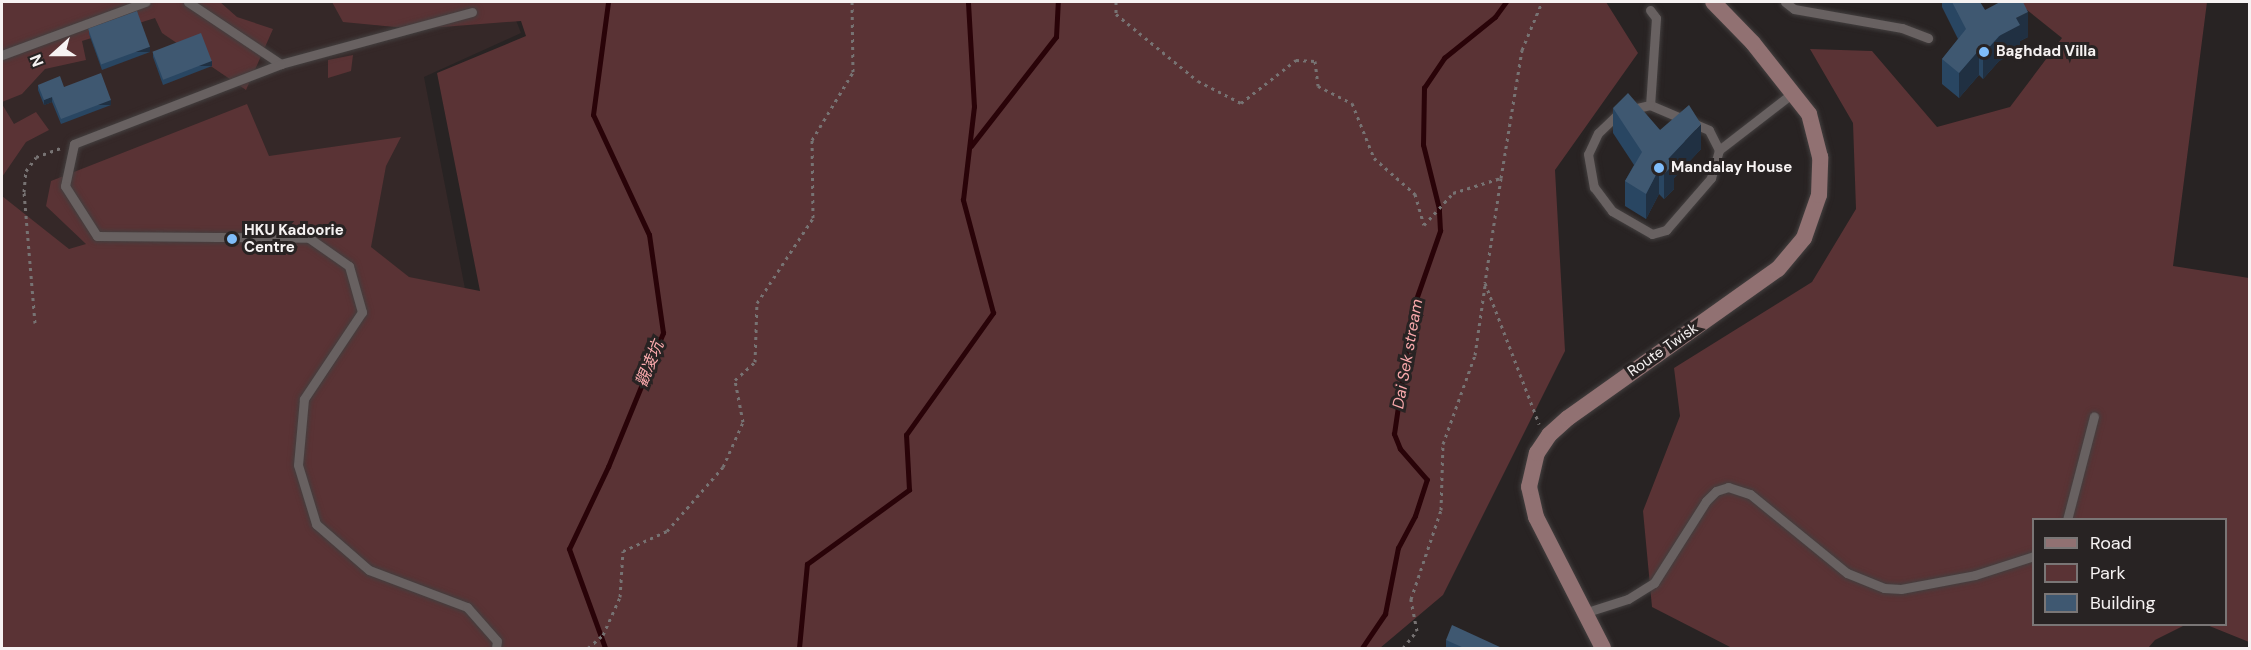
<!DOCTYPE html>
<meta charset="utf-8">
<style>
body{margin:0}
#map{position:relative;width:2251px;height:650px;overflow:hidden;background:#282323;font-family:"DM Sans","Noto Sans TC",sans-serif}
div>[style]{position:absolute}
.built>*{inset:0;background:#352828}
.green>*{inset:0;background:#5a3335}
.stream>*{height:4.5px;margin:-2.25px;padding:0 2.25px;transform-origin:2.25px;border-radius:2.25px;background:#290308}
.path>*{height:3px;margin-top:-1.5px;transform-origin:0;background:repeating-linear-gradient(90deg,#777373 0 3px,transparent 0 7.5px)}
.roads{filter:drop-shadow(0 0 2px #433f3f) drop-shadow(0 0 2px #433f3f)}
.service>*{height:9px;margin:-4.5px;padding:0 4.5px;transform-origin:4.5px;border-radius:4.5px;background:#686161}
.secondary>*{height:16px;margin:-8px;padding:0 8px;transform-origin:8px;border-radius:8px;background:#917172}
.wall>*{inset:0;background:#294662}
.shaded-wall>*{inset:0;background:#203042;transform-origin:0 0}
.building>*{inset:0;background:#3f5871;transform-origin:0 0}
.dots>*{width:16px;height:16px;translate:-50% -50%;box-sizing:border-box;border:3px solid #282323;border-radius:50%}
span{translate:-50% -50%;white-space:nowrap;text-align:center;line-height:1.15;-webkit-text-stroke:6px #282323;paint-order:stroke}
.poi-label{font-size:15px;color:#f6f2f2;font-weight:700}
.left{translate:0 -50%;text-align:left}
.street-label{font-size:15px;color:#f6f2f2}
.water-label{font-size:16px;color:#fbaaad;font-style:italic}
.frame{position:absolute;inset:0;border:3px solid #f6f2f2;pointer-events:none}
.legend{position:absolute;left:2032px;top:518px;width:195px;height:108px;box-sizing:border-box;background:#282323;border:2px solid #7a7676;margin:0;padding:8px 10px;list-style:none;font-size:18px;color:#f6f2f2}
.legend li{display:flex;align-items:center;gap:12px;height:30px}
.legend b{width:30px;border:2px solid #7a7676}
.north{position:absolute;left:24px;top:24px;width:60px;height:60px;-webkit-text-stroke:4px #282323;paint-order:stroke;rotate:249deg;font-size:16px;font-weight:700;line-height:24px;text-align:center;color:#f6f2f2}
.north::after{content:'';display:block;margin:auto;width:21px;height:27px;background:#f6f2f2;clip-path:polygon(50% 0,100% 100%,50% 72%,0 100%)}
</style>
<div id="map">
<div class="built">
<i style="clip-path:polygon(2px 2px,509px 2px,521px 33px,424px 77px,479px 361px,15px 292px,2px 186px)"></i>
</div>
<div class="green">
<i style="clip-path:polygon(2px 2px,220px 2px,237px 17px,273px 29px,246px 90px,162px 33px,155px 18px,82px 41px,86px 60px,45px 69px,22px 94px,2px 102px)"></i>
<i style="clip-path:polygon(332px 2px,1606px 2px,1638px 53px,1555px 170px,1565px 351px,1443px 595px,1380px 648px,2px 648px,2px 196px,69px 249px,86px 244px,46px 206px,51px 181px,247px 104px,269px 156px,401px 137px,386px 166px,371px 247px,409px 277px,480px 291px,437px 73px,526px 36px,521px 21px,416px 29px,343px 22px)"></i>
<i style="clip-path:polygon(2017px 2px,2207px 2px,2173px 266px,2249px 278px,2249px 642px,2207px 625px,2226px 624px,2226px 520px,2034px 520px,2034px 624px,2185px 625px,2155px 640px,2148px 648px,1732px 648px,1652px 607px,1643px 511px,1680px 416px,1674px 368px,1812px 282px,1856px 209px,1853px 123px,1810px 49px,1872px 51px,1937px 127px,2010px 107px,2062px 38px)"></i>
<i style="clip-path:polygon(353px 55px,351px 71px,328px 78px,328px 60px)"></i>
<i style="clip-path:polygon(2px 104px,14px 124px,36px 112px,49px 130px,26px 142px,2px 177px)"></i>
</div>
<div class="stream">
<i style="left:971px;top:146px;width:138px;rotate:-52.1deg"></i>
<i style="left:1056px;top:37px;width:35px;rotate:-87deg"></i>
<i style="left:605px;top:648px;width:105px;rotate:-110deg"></i>
<i style="left:569px;top:549px;width:91px;rotate:-64.6deg"></i>
<i style="left:608px;top:467px;width:145px;rotate:-67.7deg"></i>
<i style="left:663px;top:333px;width:99px;rotate:-98.1deg"></i>
<i style="left:649px;top:235px;width:132px;rotate:-115deg"></i>
<i style="left:593px;top:115px;width:114px;rotate:-82.4deg"></i>
<i style="left:799px;top:648px;width:84px;rotate:-84.6deg"></i>
<i style="left:807px;top:564px;width:126px;rotate:-36deg"></i>
<i style="left:909px;top:490px;width:55px;rotate:-93.1deg"></i>
<i style="left:906px;top:435px;width:150px;rotate:-54.5deg"></i>
<i style="left:993px;top:313px;width:117px;rotate:-104.9deg"></i>
<i style="left:963px;top:200px;width:94px;rotate:-83.3deg"></i>
<i style="left:974px;top:107px;width:105px;rotate:-93.3deg"></i>
<i style="left:1362px;top:648px;width:41px;rotate:-55.9deg"></i>
<i style="left:1385px;top:614px;width:67px;rotate:-78.9deg"></i>
<i style="left:1398px;top:548px;width:36px;rotate:-62deg"></i>
<i style="left:1415px;top:516px;width:38px;rotate:-72deg"></i>
<i style="left:1427px;top:480px;width:41px;rotate:-131.1deg"></i>
<i style="left:1400px;top:449px;width:16px;rotate:-112deg"></i>
<i style="left:1394px;top:434px;width:124px;rotate:-81.7deg"></i>
<i style="left:1412px;top:311px;width:85px;rotate:-70.7deg"></i>
<i style="left:1440px;top:231px;width:22px;rotate:-93deg"></i>
<i style="left:1439px;top:209px;width:66px;rotate:-104deg"></i>
<i style="left:1423px;top:145px;width:57px;rotate:-89deg"></i>
<i style="left:1424px;top:88px;width:36px;rotate:-56deg"></i>
<i style="left:1444px;top:58px;width:65px;rotate:-38.8deg"></i>
<i style="left:1495px;top:17px;width:19px;rotate:-54deg"></i>
</div>
<div class="path">
<i style="left:1116px;top:2px;width:12px;rotate:90deg"></i>
<i style="left:1116px;top:14px;width:106px;rotate:39.3deg"></i>
<i style="left:1198px;top:81px;width:48px;rotate:27.1deg"></i>
<i style="left:1241px;top:103px;width:70px;rotate:-38deg"></i>
<i style="left:1296px;top:60px;width:19px;rotate:3deg"></i>
<i style="left:1315px;top:61px;width:25px;rotate:83deg"></i>
<i style="left:1318px;top:86px;width:38px;rotate:27deg"></i>
<i style="left:1352px;top:103px;width:59px;rotate:68.2deg"></i>
<i style="left:1374px;top:158px;width:55px;rotate:41.3deg"></i>
<i style="left:1415px;top:194px;width:32px;rotate:74deg"></i>
<i style="left:1424px;top:225px;width:43px;rotate:-47.8deg"></i>
<i style="left:1453px;top:193px;width:50px;rotate:-17.4deg"></i>
<i style="left:1501px;top:178px;width:106px;rotate:98.7deg"></i>
<i style="left:1485px;top:283px;width:151px;rotate:69deg"></i>
<i style="left:1501px;top:178px;width:130px;rotate:-80.7deg"></i>
<i style="left:1522px;top:50px;width:52px;rotate:-67.4deg"></i>
<i style="left:35px;top:323px;width:131px;rotate:-94.8deg"></i>
<i style="left:24px;top:192px;width:21px;rotate:-85deg"></i>
<i style="left:26px;top:171px;width:17px;rotate:-54deg"></i>
<i style="left:36px;top:157px;width:27px;rotate:-20deg"></i>
<i style="left:588px;top:648px;width:20px;rotate:-41deg"></i>
<i style="left:603px;top:635px;width:42px;rotate:-65.9deg"></i>
<i style="left:620px;top:597px;width:46px;rotate:-86.3deg"></i>
<i style="left:623px;top:551px;width:48px;rotate:-24.4deg"></i>
<i style="left:667px;top:531px;width:85px;rotate:-48.8deg"></i>
<i style="left:723px;top:467px;width:49px;rotate:-66deg"></i>
<i style="left:743px;top:422px;width:43px;rotate:-100.8deg"></i>
<i style="left:735px;top:380px;width:27px;rotate:-42deg"></i>
<i style="left:755px;top:362px;width:59px;rotate:-88.1deg"></i>
<i style="left:757px;top:303px;width:102px;rotate:-56.6deg"></i>
<i style="left:813px;top:218px;width:78px;rotate:-90.7deg"></i>
<i style="left:812px;top:140px;width:79px;rotate:-58.9deg"></i>
<i style="left:853px;top:72px;width:70px;rotate:-90.8deg"></i>
<i style="left:1403px;top:648px;width:22px;rotate:-51deg"></i>
<i style="left:1417px;top:631px;width:33px;rotate:-101deg"></i>
<i style="left:1411px;top:599px;width:94px;rotate:-71.4deg"></i>
<i style="left:1441px;top:510px;width:66px;rotate:-88.3deg"></i>
<i style="left:1443px;top:444px;width:95px;rotate:-70.2deg"></i>
<i style="left:1475px;top:355px;width:70px;rotate:-81.8deg"></i>
</div>
<div class="roads">
<div class="service">
<i style="left:188px;top:2px;width:112px;rotate:33.7deg"></i>
<i style="left:1785px;top:2px;width:11px;rotate:38deg"></i>
<i style="left:1794px;top:9px;width:110px;rotate:10deg"></i>
<i style="left:1902px;top:28px;width:28px;rotate:21deg"></i>
<i style="left:1650px;top:10px;width:10px;rotate:53deg"></i>
<i style="left:1656px;top:18px;width:87px;rotate:93.9deg"></i>
<i style="left:472px;top:12px;width:198px;rotate:164.8deg"></i>
<i style="left:281px;top:64px;width:222px;rotate:158.9deg"></i>
<i style="left:74px;top:144px;width:43px;rotate:102.1deg"></i>
<i style="left:65px;top:186px;width:59px;rotate:57.4deg"></i>
<i style="left:97px;top:236px;width:212px;rotate:0.5deg"></i>
<i style="left:309px;top:238px;width:49px;rotate:35deg"></i>
<i style="left:349px;top:266px;width:48px;rotate:74.2deg"></i>
<i style="left:362px;top:312px;width:105px;rotate:123.7deg"></i>
<i style="left:304px;top:399px;width:66px;rotate:95.2deg"></i>
<i style="left:298px;top:465px;width:62px;rotate:73deg"></i>
<i style="left:316px;top:524px;width:70px;rotate:41deg"></i>
<i style="left:369px;top:570px;width:105px;rotate:20.7deg"></i>
<i style="left:467px;top:607px;width:45px;rotate:48.6deg"></i>
<i style="left:497px;top:641px;width:7px;rotate:98deg"></i>
<i style="left:2px;top:55px;width:153px;rotate:-20.3deg"></i>
<i style="left:1719px;top:150px;width:22px;rotate:-117deg"></i>
<i style="left:1709px;top:130px;width:64px;rotate:-157deg"></i>
<i style="left:1650px;top:105px;width:31px;rotate:167deg"></i>
<i style="left:1620px;top:112px;width:30px;rotate:136deg"></i>
<i style="left:1598px;top:133px;width:23px;rotate:115deg"></i>
<i style="left:1588px;top:154px;width:34px;rotate:80deg"></i>
<i style="left:1594px;top:187px;width:30px;rotate:53deg"></i>
<i style="left:1612px;top:211px;width:46px;rotate:29.9deg"></i>
<i style="left:1652px;top:234px;width:15px;rotate:-16deg"></i>
<i style="left:1666px;top:230px;width:69px;rotate:-49.1deg"></i>
<i style="left:1711px;top:178px;width:29px;rotate:-74deg"></i>
<i style="left:1719px;top:150px;width:95px;rotate:-37.7deg"></i>
<i style="left:2067px;top:520px;width:107px;rotate:-75.4deg"></i>
<i style="left:1584px;top:613px;width:46px;rotate:-17.7deg"></i>
<i style="left:1628px;top:599px;width:31px;rotate:-32deg"></i>
<i style="left:1654px;top:583px;width:97px;rotate:-57.6deg"></i>
<i style="left:1706px;top:501px;width:14px;rotate:-45deg"></i>
<i style="left:1716px;top:491px;width:13px;rotate:-18deg"></i>
<i style="left:1728px;top:487px;width:23px;rotate:18deg"></i>
<i style="left:1750px;top:494px;width:125px;rotate:39.2deg"></i>
<i style="left:1847px;top:573px;width:40px;rotate:22deg"></i>
<i style="left:1884px;top:588px;width:17px;rotate:3deg"></i>
<i style="left:1901px;top:589px;width:75px;rotate:-10.7deg"></i>
<i style="left:1975px;top:575px;width:62px;rotate:-17.9deg"></i>
</div>
<div class="secondary">
<i style="left:1603px;top:648px;width:147px;rotate:-117.1deg"></i>
<i style="left:1536px;top:517px;width:31px;rotate:-103deg"></i>
<i style="left:1529px;top:487px;width:35px;rotate:-77deg"></i>
<i style="left:1537px;top:453px;width:22px;rotate:-56deg"></i>
<i style="left:1549px;top:435px;width:25px;rotate:-42deg"></i>
<i style="left:1568px;top:418px;width:257px;rotate:-35.4deg"></i>
<i style="left:1778px;top:269px;width:40px;rotate:-50deg"></i>
<i style="left:1804px;top:238px;width:46px;rotate:-70.8deg"></i>
<i style="left:1819px;top:195px;width:38px;rotate:-88deg"></i>
<i style="left:1820px;top:157px;width:44px;rotate:-104.3deg"></i>
<i style="left:1809px;top:114px;width:90px;rotate:-128.3deg"></i>
<i style="left:1753px;top:43px;width:57px;rotate:-134.3deg"></i>
</div>
</div>
<div class="wall">
<i style="clip-path:polygon(1942px 2px,1980px 2px,1985px 10px,2028px 37px,2020px 41px,2020px 50px,1999px 61px,1983px 79px,1979px 75px,1959px 98px,1942px 84px,1942px 59px,1958px 39px,1942px 7px)"></i>
<i style="clip-path:polygon(89px 30px,150px 52px,102px 70px,89px 34px)"></i>
<i style="clip-path:polygon(153px 52px,212px 66px,163px 85px,153px 57px)"></i>
<i style="clip-path:polygon(38px 85px,64px 87px,111px 105px,61px 124px,52px 102px,44px 105px,38px 90px)"></i>
<i style="clip-path:polygon(1613px 108px,1701px 149px,1674px 178px,1674px 189px,1664px 199px,1659px 194px,1646px 219px,1625px 206px,1625px 181px,1634px 165px,1613px 133px)"></i>
<i style="clip-path:polygon(1446px 640px,1502px 648px,1446px 648px)"></i>
</div>
<div class="shaded-wall">
<i style="clip-path:polygon(2028px 12px,2028px 37px,2020px 41px,2020px 50px,1999px 61px,1983px 79px,1983px 54px,2016px 18px)"></i>
<i style="left:150px;top:47px;width:5px;height:51px;rotate:90deg"></i>
<i style="clip-path:polygon(1979px 50px,1979px 75px,1959px 98px,1959px 73px)"></i>
<i style="left:212px;top:61px;width:5px;height:53px;rotate:90deg"></i>
<i style="clip-path:polygon(52px 97px,52px 102px,44px 105px,44px 100px)"></i>
<i style="left:111px;top:100px;width:5px;height:53px;rotate:90deg"></i>
<i style="clip-path:polygon(1701px 124px,1701px 149px,1674px 178px,1674px 189px,1664px 199px,1664px 174px,1668px 159px)"></i>
<i style="clip-path:polygon(1659px 169px,1659px 194px,1646px 219px,1646px 194px)"></i>
</div>
<div class="building">
<i style="clip-path:polygon(1952px 2px,1980px 2px,1985px 10px,2000px 2px,2023px 2px,2028px 12px,2016px 18px,2020px 25px,1999px 36px,1983px 54px,1979px 50px,1959px 73px,1942px 59px,1966px 29px)"></i>
<i style="left:137px;top:11px;width:38px;height:52px;rotate:70deg"></i>
<i style="left:201px;top:33px;width:30px;height:52px;rotate:69deg"></i>
<i style="clip-path:polygon(101px 73px,111px 100px,61px 119px,52px 97px,44px 100px,38px 85px,60px 76px,64px 87px)"></i>
<i style="clip-path:polygon(1628px 93px,1660px 130px,1689px 105px,1701px 124px,1668px 159px,1674px 164px,1664px 174px,1659px 169px,1646px 194px,1625px 181px,1642px 152px,1613px 108px)"></i>
<i style="clip-path:polygon(1452px 625px,1502px 648px,1464px 648px,1446px 640px)"></i>
</div>
<div class="dots">
<i style="left:1984px;top:52px;background:#80bdfa"></i>
<i style="left:1659px;top:168px;background:#80bdfa"></i>
<i style="left:232px;top:239px;background:#80bdfa"></i>
</div>
<div class="poi-label">
<span class="left" style="left:1996px;top:52px">Baghdad Villa</span>
<span class="left" style="left:1671px;top:168px">Mandalay House</span>
<span class="left" style="left:244px;top:239px">HKU Kadoorie<br>Centre</span>
</div>
<div class="street-label">
<span style="left:1663px;top:350px;rotate:-35deg">Route Twisk</span>
</div>
<div class="water-label">
<span style="left:1408px;top:354px;rotate:-80deg">Dai Sek stream</span>
<span style="left:650px;top:364px;rotate:-68deg">觀凌坑</span>
</div>
<div class="frame"></div>
<ul class="legend">
<li><b style="height:8px;background:#917172"></b>Road</li>
<li><b style="height:16px;background:#5a3335"></b>Park</li>
<li><b style="height:16px;background:#3f5871"></b>Building</li>
</ul>
<div class="north">N</div>
</div>
